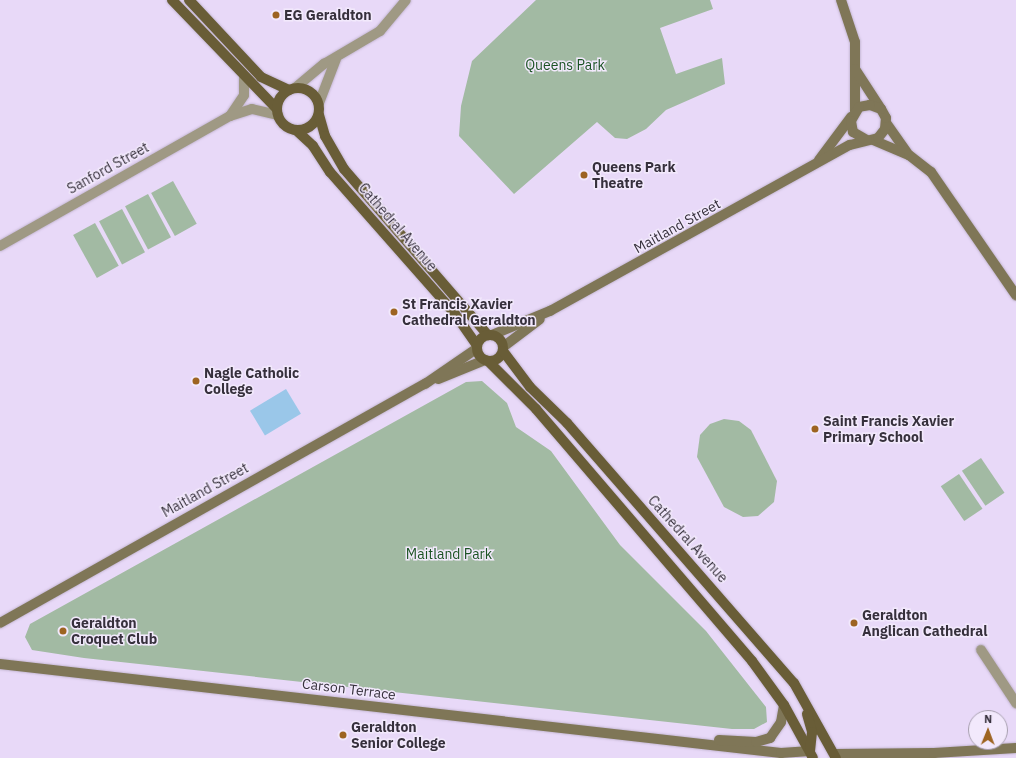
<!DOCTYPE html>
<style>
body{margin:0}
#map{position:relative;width:1016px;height:758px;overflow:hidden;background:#e8d9f8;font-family:"IBM Plex Sans",sans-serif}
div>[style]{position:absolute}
.green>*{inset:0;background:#a2baa3;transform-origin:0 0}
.water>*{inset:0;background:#9ac7e9;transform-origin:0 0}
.roads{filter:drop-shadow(0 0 1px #c4b7d2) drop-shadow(0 0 1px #c4b7d2)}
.minor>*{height:10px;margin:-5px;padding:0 5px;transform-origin:5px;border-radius:5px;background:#9f9984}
.tertiary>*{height:10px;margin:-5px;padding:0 5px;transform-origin:5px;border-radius:5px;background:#9f9984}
.secondary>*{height:10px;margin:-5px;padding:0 5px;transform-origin:5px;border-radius:5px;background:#7f7657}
.primary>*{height:10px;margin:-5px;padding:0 5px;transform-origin:5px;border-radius:5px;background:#695d37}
.primary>.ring{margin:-5px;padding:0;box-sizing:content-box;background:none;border:10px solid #695d37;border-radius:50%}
.dots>*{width:11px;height:11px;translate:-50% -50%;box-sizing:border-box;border:2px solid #f2e9fc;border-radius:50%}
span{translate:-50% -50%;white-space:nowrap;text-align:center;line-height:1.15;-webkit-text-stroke:3px #f2e9fc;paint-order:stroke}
.poi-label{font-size:14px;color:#36303c;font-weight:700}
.left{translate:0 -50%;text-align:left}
.park-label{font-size:14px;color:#1b5323}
.street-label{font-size:14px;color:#36303c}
.north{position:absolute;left:968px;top:710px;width:40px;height:40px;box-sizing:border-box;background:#f2e9fc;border:1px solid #a79faf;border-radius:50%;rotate:1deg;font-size:11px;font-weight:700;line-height:16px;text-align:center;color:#36303c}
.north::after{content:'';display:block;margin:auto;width:14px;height:18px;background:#9d6421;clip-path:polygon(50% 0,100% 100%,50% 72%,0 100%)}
</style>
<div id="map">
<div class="green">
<i style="clip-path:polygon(536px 0,710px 0,713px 9px,660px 28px,676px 74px,722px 58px,725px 84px,666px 110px,646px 129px,627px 139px,615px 138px,597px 122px,514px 194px,459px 136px,461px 106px,472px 61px)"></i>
<i style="left:173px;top:181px;width:49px;height:25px;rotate:61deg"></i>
<i style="left:148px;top:194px;width:49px;height:26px;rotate:62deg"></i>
<i style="left:122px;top:209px;width:49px;height:26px;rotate:62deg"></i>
<i style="left:95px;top:223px;width:49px;height:25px;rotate:61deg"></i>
<i style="clip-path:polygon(482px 381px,507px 403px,516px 427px,551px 451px,620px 545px,706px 631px,766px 707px,767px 722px,754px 729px,732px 729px,84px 658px,32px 650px,25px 637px,30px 624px,466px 382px)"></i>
<i style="clip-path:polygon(724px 419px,739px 421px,751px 430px,777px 481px,774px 502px,758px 516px,743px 517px,724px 507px,697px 457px,700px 435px,710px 424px)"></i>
<i style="left:981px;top:458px;width:42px;height:23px;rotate:56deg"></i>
<i style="left:959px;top:474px;width:42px;height:22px;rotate:56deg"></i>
</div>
<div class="water">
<i style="left:286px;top:389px;width:29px;height:42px;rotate:59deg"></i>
</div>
<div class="roads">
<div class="minor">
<i style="left:981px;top:650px;width:64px;rotate:56.6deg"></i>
</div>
<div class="tertiary">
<i style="left:295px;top:88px;width:38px;rotate:-40deg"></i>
<i style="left:324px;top:64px;width:65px;rotate:-30.5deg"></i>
<i style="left:380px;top:31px;width:40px;rotate:-50deg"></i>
<i style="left:319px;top:103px;width:47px;rotate:-68.9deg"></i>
<i style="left:230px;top:116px;width:25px;rotate:-56deg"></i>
<i style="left:244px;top:95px;width:17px;rotate:-90deg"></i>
<i style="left:0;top:246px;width:264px;rotate:-29.5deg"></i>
<i style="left:230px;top:116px;width:23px;rotate:-18deg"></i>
<i style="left:252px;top:109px;width:27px;rotate:13deg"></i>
</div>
<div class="secondary">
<i style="left:841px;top:0;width:44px;rotate:71.6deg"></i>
<i style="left:855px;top:42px;width:69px;rotate:90deg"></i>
<i style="left:855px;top:69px;width:48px;rotate:57deg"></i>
<i style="left:887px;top:124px;width:35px;rotate:55deg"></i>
<i style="left:873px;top:140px;width:39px;rotate:23deg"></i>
<i style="left:909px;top:155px;width:28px;rotate:38deg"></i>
<i style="left:931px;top:172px;width:150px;rotate:55.4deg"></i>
<i style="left:819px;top:160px;width:54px;rotate:-53.3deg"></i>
<i style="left:492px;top:335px;width:63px;rotate:-22.5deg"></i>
<i style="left:550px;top:311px;width:343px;rotate:-29deg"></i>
<i style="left:850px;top:145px;width:29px;rotate:-14deg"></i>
<i style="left:878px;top:138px;width:11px;rotate:-52deg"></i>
<i style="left:885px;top:129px;width:11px;rotate:-85deg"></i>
<i style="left:886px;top:118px;width:10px;rotate:-119deg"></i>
<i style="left:881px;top:109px;width:12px;rotate:-160deg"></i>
<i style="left:870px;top:105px;width:11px;rotate:170deg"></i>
<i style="left:859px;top:107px;width:16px;rotate:120deg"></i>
<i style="left:851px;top:121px;width:11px;rotate:80deg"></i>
<i style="left:853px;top:132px;width:16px;rotate:30deg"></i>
<i style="left:503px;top:347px;width:46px;rotate:-37.1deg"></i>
<i style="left:438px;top:379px;width:51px;rotate:-22deg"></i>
<i style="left:0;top:623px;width:488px;rotate:-29.4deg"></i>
<i style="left:425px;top:384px;width:62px;rotate:-34.5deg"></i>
<i style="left:0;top:664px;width:786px;rotate:6.5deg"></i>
<i style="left:781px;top:753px;width:29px;rotate:-4deg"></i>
<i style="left:719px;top:740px;width:37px;rotate:3deg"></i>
<i style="left:756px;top:742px;width:15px;rotate:-16deg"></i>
<i style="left:770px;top:738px;width:19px;rotate:-55deg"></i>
<i style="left:781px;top:722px;width:17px;rotate:-80deg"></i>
<i style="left:835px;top:754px;width:99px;rotate:-0.6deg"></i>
<i style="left:934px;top:753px;width:82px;rotate:-3.5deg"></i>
</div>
<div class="primary">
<i style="left:172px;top:0;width:151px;rotate:46.1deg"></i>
<i style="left:189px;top:0;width:105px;rotate:46.9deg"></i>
<i style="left:261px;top:77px;width:31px;rotate:25deg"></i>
<i class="ring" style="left:277px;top:88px;width:32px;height:32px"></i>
<i style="left:319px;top:115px;width:22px;rotate:74deg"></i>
<i style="left:325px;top:136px;width:38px;rotate:60deg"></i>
<i style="left:344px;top:169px;width:220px;rotate:49.1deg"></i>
<i style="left:296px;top:130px;width:23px;rotate:43deg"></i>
<i style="left:313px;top:146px;width:31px;rotate:57deg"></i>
<i style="left:330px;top:172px;width:189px;rotate:48.6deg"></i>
<i style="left:455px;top:314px;width:38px;rotate:55deg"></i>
<i class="ring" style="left:477px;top:335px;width:16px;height:16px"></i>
<i style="left:503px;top:351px;width:45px;rotate:53.1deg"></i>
<i style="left:530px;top:387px;width:52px;rotate:44.2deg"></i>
<i style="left:567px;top:423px;width:345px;rotate:48.9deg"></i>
<i style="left:794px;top:683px;width:86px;rotate:60.8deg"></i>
<i style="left:488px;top:361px;width:68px;rotate:45deg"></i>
<i style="left:536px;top:409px;width:332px;rotate:49.4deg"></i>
<i style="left:752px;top:661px;width:54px;rotate:54deg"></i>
<i style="left:784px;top:705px;width:60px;rotate:61.3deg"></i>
<i style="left:807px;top:714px;width:19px;rotate:74deg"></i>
<i style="left:812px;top:732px;width:19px;rotate:96deg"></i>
</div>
</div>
<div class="dots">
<i style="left:276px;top:15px;background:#9d6421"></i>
<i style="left:584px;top:175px;background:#9d6421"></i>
<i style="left:394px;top:312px;background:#9d6421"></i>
<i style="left:196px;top:381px;background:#9d6421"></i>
<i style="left:815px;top:429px;background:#9d6421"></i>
<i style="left:854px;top:623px;background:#9d6421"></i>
<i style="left:63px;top:631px;background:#9d6421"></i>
<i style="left:343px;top:735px;background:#9d6421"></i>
</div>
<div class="poi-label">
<span class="left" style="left:284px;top:15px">EG Geraldton</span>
<span class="left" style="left:592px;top:175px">Queens Park<br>Theatre</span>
<span class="left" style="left:402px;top:312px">St Francis Xavier<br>Cathedral Geraldton</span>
<span class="left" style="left:204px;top:381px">Nagle Catholic<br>College</span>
<span class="left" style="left:823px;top:429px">Saint Francis Xavier<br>Primary School</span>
<span class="left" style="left:862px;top:623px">Geraldton<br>Anglican Cathedral</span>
<span class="left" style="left:71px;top:631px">Geraldton<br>Croquet Club</span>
<span class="left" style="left:351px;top:735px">Geraldton<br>Senior College</span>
</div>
<div class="park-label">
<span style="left:565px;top:65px">Queens Park</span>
<span style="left:449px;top:554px">Maitland Park</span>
</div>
<div class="street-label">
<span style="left:108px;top:168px;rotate:-29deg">Sanford Street</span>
<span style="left:677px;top:226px;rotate:-29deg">Maitland Street</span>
<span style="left:398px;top:227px;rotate:49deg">Cathedral Avenue</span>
<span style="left:205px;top:490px;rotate:-29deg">Maitland Street</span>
<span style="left:688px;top:539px;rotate:48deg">Cathedral Avenue</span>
<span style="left:349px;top:689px;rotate:7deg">Carson Terrace</span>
</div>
<div class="north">N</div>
</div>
